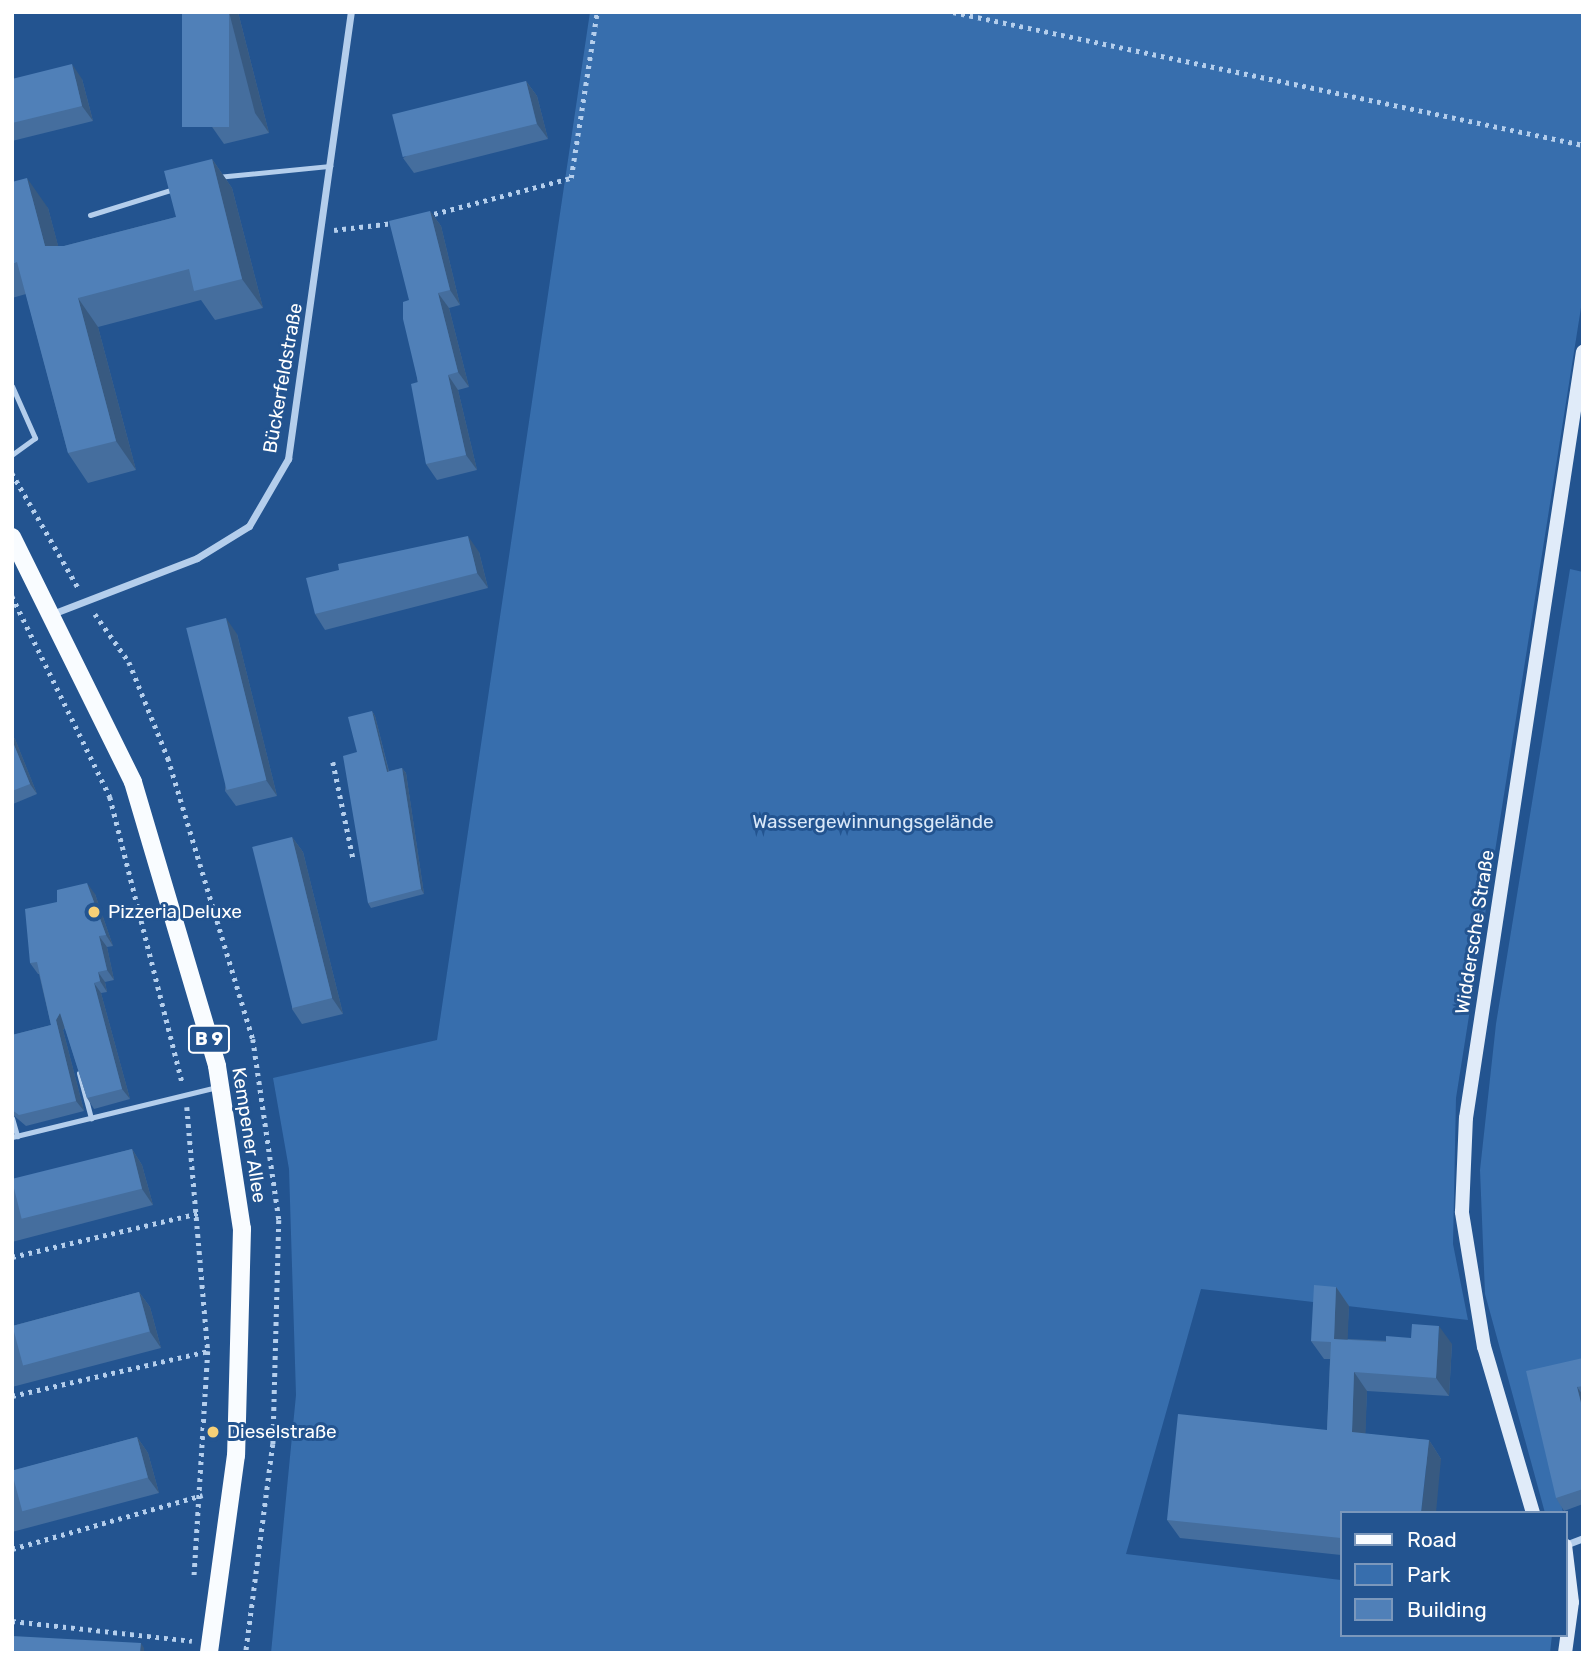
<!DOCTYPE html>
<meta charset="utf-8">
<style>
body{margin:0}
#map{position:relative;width:1595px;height:1665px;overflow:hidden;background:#235490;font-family:Rubik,sans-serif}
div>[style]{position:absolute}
.green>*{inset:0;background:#376ead}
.path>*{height:4.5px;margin-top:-2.25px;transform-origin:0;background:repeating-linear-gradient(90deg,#b4ceec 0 3.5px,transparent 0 8.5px)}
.lane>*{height:5px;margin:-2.5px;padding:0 2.5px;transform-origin:2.5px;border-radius:2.5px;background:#b4ceec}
.street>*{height:7px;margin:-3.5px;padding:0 3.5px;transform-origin:3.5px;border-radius:3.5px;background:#b4ceec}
.secondary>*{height:14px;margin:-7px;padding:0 7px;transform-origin:7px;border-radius:7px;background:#e0ebf9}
.primary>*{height:18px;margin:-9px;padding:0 9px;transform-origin:9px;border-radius:9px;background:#f9fcff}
.wall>*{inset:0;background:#456e9e}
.shaded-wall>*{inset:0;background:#385a81}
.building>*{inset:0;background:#5080b8;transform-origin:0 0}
.dots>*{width:19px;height:19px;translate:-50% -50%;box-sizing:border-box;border:4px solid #235490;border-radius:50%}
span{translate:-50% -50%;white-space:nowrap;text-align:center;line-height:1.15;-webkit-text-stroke:6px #235490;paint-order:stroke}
.shield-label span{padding:2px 5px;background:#235490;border:2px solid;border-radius:5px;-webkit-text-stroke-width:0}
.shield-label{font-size:18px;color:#fff;font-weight:700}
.street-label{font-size:19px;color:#fff}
.park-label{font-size:19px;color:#d9e8f9}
.poi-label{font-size:19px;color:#fff}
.left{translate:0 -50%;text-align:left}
.frame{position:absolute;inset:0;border:14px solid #fff;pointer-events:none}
.legend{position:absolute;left:1340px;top:1511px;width:228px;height:126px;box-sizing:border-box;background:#235490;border:2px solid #7b98bc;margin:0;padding:9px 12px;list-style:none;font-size:21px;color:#fff}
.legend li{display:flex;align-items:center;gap:14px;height:35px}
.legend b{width:35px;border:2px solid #7b98bc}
</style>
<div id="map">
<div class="green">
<i style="clip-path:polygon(590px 12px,1583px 12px,1583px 295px,1456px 1098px,1453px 1244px,1468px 1320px,1201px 1289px,1126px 1554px,1341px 1580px,1341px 1635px,1552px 1635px,1550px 1653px,271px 1653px,296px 1395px,289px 1169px,273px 1078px,437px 1040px)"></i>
<i style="clip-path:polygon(1570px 569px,1583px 572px,1583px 1371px,1533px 1383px,1563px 1512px,1545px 1513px,1485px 1294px,1480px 1170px,1496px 1024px)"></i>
</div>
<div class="path">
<i style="left:953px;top:12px;width:644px;rotate:11.92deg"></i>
<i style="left:426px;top:216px;width:150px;rotate:-14.7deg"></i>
<i style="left:571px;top:178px;width:168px;rotate:-81.1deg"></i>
<i style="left:334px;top:230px;width:60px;rotate:-6.7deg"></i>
<i style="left:12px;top:473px;width:134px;rotate:60deg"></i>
<i style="left:12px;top:596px;width:224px;rotate:64deg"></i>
<i style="left:110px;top:797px;width:293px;rotate:75.8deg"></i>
<i style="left:95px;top:614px;width:59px;rotate:54.7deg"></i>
<i style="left:129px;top:662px;width:104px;rotate:67.9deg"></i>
<i style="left:168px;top:758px;width:294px;rotate:73.2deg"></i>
<i style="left:253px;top:1039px;width:183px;rotate:81.8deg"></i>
<i style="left:279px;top:1220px;width:224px;rotate:91.5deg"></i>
<i style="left:273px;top:1444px;width:211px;rotate:97.4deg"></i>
<i style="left:333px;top:762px;width:98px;rotate:78.2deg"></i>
<i style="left:187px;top:1107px;width:245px;rotate:85.1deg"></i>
<i style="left:208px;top:1351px;width:229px;rotate:93.5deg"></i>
<i style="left:12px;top:1257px;width:192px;rotate:-13.2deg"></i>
<i style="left:12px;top:1396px;width:201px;rotate:-12.9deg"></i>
<i style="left:12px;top:1549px;width:198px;rotate:-15.8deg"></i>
<i style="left:12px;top:1621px;width:181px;rotate:6.3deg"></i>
</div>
<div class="lane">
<i style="left:217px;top:177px;width:114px;rotate:-5.6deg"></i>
<i style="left:90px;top:215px;width:88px;rotate:-17.2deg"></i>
<i style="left:12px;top:386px;width:57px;rotate:66.1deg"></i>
<i style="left:35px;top:438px;width:29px;rotate:144deg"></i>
<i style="left:79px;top:1073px;width:47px;rotate:75.1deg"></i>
<i style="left:12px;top:1118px;width:19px;rotate:74deg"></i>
<i style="left:12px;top:1137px;width:211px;rotate:-13.7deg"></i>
</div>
<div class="street">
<i style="left:52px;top:614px;width:155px;rotate:-21.1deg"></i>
<i style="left:197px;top:558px;width:61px;rotate:-31.6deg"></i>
<i style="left:249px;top:526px;width:78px;rotate:-59.8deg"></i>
<i style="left:288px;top:459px;width:451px;rotate:-82deg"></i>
<i style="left:1565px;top:1545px;width:19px;rotate:-21deg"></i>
</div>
<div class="secondary">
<i style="left:1533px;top:1513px;width:173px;rotate:-106.4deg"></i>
<i style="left:1484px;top:1347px;width:137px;rotate:-99.3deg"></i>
<i style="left:1462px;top:1212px;width:94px;rotate:-87.6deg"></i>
<i style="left:1466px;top:1118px;width:775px;rotate:-81.32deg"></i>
<i style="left:1565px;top:1653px;width:51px;rotate:-82.2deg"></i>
<i style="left:1572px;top:1602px;width:57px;rotate:-97deg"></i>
</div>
<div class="primary">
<i style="left:12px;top:537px;width:273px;rotate:63.7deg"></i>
<i style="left:133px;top:782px;width:296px;rotate:73.5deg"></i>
<i style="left:217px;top:1066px;width:165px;rotate:81.3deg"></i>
<i style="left:242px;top:1229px;width:226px;rotate:91.5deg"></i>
<i style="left:236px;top:1455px;width:200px;rotate:97.8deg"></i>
</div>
<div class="wall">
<i style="clip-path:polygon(182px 12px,238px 12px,269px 133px,224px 144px,210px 124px)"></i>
<i style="clip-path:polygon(12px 79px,82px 79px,93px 121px,12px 141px)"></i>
<i style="clip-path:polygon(526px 81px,537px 96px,548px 139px,414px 173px,403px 158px)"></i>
<i style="clip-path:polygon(212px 159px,232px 188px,263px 308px,215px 320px,201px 300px,98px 327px,136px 470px,88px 483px,68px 453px,26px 294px,12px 298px,12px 182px,48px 208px,58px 246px,64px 246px,176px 217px)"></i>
<i style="clip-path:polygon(430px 211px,441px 226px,460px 305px,449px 308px,469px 387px,458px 390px,477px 470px,437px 480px,426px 464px,409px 300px)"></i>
<i style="clip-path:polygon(479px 552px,488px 588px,325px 630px,315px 614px)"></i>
<i style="clip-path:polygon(237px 634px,277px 796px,236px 806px,225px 791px)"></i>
<i style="clip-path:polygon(372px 711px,375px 716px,389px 771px,402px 768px,406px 773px,424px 894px,371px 908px,368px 903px,357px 752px)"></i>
<i style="clip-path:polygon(12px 736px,15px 739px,37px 794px,13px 804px,12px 802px)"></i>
<i style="clip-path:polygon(292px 837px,303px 852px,343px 1014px,302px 1024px,292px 1009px)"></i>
<i style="clip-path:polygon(95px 894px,113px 946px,107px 947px,114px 980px,105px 982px,107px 992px,101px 993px,130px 1099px,94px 1109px,87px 1098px,65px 1028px,63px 1030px,84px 1111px,26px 1126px,12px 1114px,12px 1035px,51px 1025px,39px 974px,38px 974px,30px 963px)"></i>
<i style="clip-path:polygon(132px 1149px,142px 1165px,153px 1205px,12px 1242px,12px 1181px)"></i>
<i style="clip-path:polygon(1336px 1287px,1349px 1306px,1347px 1339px,1452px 1344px,1449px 1396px,1367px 1391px,1365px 1434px,1429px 1440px,1441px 1459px,1341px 1513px,1341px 1555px,1180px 1538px,1167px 1520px,1327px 1430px,1330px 1359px,1324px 1359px,1311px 1341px)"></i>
<i style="clip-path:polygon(139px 1292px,150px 1307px,161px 1348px,12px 1387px,12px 1326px)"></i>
<i style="clip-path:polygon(1583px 1358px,1583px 1504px,1564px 1511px,1556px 1498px)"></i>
<i style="clip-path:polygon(137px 1437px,148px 1453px,159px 1493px,12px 1532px,12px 1471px)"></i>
</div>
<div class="shaded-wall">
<i style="clip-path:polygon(229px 12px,238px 12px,269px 133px,255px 113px)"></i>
<i style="clip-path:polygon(72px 64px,82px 79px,93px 121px,82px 106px)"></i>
<i style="clip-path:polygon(526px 81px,537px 96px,548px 139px,537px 124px)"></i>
<i style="clip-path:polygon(212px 159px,232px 188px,263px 308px,242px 279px)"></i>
<i style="clip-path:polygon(27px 178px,48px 208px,66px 275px,45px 246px)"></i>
<i style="clip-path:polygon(430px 211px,441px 226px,460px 305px,450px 290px)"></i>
<i style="clip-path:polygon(438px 293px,449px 308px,469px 387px,458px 372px)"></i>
<i style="clip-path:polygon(78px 298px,98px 327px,136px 470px,116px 441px)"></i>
<i style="clip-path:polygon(448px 375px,458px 390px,477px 470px,466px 455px)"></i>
<i style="clip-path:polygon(468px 536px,479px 552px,488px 588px,477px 573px)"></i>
<i style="clip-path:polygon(226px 618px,237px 634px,277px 796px,266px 780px)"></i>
<i style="clip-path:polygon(372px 711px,375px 716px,390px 777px,387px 772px)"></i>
<i style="clip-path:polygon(12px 736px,15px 739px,37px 794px,30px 784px,12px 740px)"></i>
<i style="clip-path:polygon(402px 768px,406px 773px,424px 894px,421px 889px)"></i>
<i style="clip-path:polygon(292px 837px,303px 852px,343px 1014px,332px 998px)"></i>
<i style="clip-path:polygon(87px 883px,95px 894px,113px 946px,106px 935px)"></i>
<i style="clip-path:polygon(99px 936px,107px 947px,114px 980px,107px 970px)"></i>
<i style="clip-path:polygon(98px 972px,105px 982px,107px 992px,100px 981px)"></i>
<i style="clip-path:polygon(94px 983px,101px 993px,130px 1099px,122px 1089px)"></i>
<i style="clip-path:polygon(60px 1013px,67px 1024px,63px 1030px,84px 1111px,76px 1101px,56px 1020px)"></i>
<i style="clip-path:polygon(132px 1149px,142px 1165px,153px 1205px,142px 1189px)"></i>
<i style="clip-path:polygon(1336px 1287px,1349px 1306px,1347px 1357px,1334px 1339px)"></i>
<i style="clip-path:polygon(139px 1292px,150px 1307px,161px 1348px,150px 1332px)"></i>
<i style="clip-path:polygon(1439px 1326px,1452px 1344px,1449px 1396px,1436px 1378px)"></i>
<i style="clip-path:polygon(1354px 1372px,1367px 1391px,1365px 1450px,1352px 1432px)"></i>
<i style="clip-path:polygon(1577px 1387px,1583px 1395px,1583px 1411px)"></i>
<i style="clip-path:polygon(137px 1437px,148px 1453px,159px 1493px,148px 1478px)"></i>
<i style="clip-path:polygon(1429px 1440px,1441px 1459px,1436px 1513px,1421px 1513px)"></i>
<i style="clip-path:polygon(141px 1643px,144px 1648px,144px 1653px,140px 1653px)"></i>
</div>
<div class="building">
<i style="left:182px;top:12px;width:47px;height:115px"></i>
<i style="clip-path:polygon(72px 64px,82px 106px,12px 123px,12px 79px)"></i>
<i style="left:526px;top:81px;width:44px;height:138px;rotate:76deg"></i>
<i style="clip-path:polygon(212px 159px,242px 279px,194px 291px,189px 269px,78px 298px,116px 441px,68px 453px,17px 262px,12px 264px,12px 182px,27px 178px,45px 246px,64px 246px,176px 217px,164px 171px)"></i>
<i style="clip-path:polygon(430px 211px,450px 290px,438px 293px,458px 372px,448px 375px,466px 455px,426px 464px,411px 384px,418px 382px,403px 319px,403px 302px,409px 300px,389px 221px)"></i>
<i style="clip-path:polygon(468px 536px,477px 573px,315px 614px,306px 578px,339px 570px,338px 564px)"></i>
<i style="left:226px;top:618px;width:167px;height:41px;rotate:76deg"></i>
<i style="clip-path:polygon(372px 711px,387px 772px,402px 768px,421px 889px,368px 903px,343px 756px,357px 752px,348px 717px)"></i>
<i style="clip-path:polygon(12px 740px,30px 784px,12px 791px)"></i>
<i style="left:292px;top:837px;width:166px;height:41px;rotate:76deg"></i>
<i style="clip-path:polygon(87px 883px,106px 935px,99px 936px,107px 970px,98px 972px,100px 981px,94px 983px,122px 1089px,87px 1098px,60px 1013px,56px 1020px,76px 1101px,19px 1115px,12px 1110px,12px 1035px,51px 1025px,37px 962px,30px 963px,25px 909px,57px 902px,57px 890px)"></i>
<i style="left:132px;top:1149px;width:41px;height:124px;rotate:76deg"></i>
<i style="clip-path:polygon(1314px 1285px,1336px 1287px,1334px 1339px,1386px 1342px,1386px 1336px,1411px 1338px,1412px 1324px,1439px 1326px,1436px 1378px,1354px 1372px,1352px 1432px,1429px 1440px,1421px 1513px,1341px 1513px,1341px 1538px,1167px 1520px,1178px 1414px,1327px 1430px,1331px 1342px,1311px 1341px)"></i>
<i style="left:139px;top:1292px;width:41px;height:131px;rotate:75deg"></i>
<i style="clip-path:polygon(1583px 1358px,1583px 1386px,1577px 1387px,1583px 1411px,1583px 1489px,1556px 1498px,1526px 1371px)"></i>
<i style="left:137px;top:1437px;width:42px;height:130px;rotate:75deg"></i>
<i style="clip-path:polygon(12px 1636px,141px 1643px,140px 1653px,12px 1653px)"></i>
</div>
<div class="dots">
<i style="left:94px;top:912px;background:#f7d077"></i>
<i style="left:213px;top:1432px;background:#f7d077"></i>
</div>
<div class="shield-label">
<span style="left:209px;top:1039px">B 9</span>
</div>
<div class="street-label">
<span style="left:283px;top:378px;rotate:-80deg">Bückerfeldstraße</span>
<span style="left:1475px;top:932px;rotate:-81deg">Widdersche Straße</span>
<span style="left:249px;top:1135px;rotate:81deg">Kempener Allee</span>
</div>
<div class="park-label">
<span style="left:873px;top:822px">Wassergewinnungsgelände</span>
</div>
<div class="poi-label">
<span class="left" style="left:108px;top:912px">Pizzeria Deluxe</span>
<span class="left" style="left:227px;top:1432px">Dieselstraße</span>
</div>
<div class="frame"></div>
<ul class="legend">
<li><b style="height:9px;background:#f9fcff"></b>Road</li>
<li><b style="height:19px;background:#376ead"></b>Park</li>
<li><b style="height:19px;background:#5080b8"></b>Building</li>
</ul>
</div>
